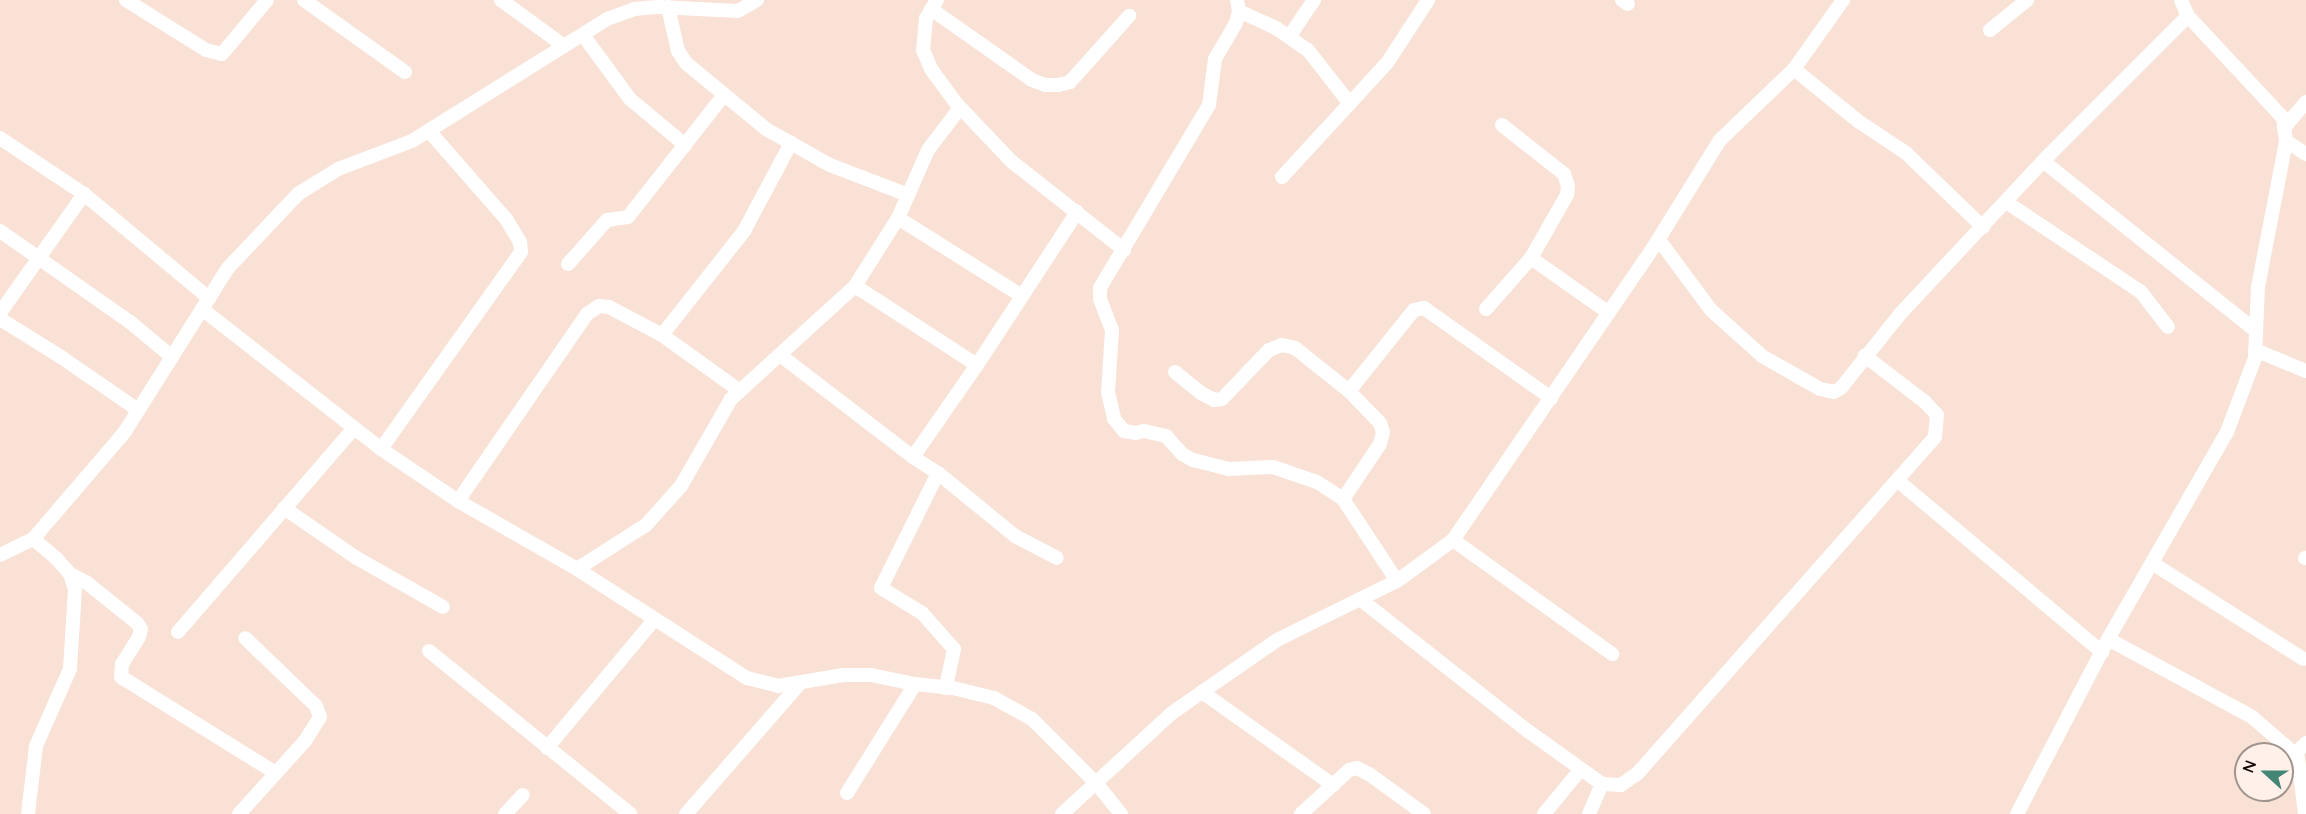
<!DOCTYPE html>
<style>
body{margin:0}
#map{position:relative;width:2306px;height:814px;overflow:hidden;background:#f9e1d5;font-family:Quicksand,sans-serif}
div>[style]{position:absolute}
.minor>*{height:14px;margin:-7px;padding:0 7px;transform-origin:7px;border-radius:7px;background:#fff}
span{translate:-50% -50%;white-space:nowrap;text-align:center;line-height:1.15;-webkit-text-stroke:6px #fff0e9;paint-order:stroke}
.north{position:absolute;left:2234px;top:742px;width:60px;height:60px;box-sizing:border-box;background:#fff0e9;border:2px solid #a0948e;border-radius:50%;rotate:291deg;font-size:16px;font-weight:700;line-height:24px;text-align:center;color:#110906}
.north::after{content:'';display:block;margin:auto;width:21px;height:27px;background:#448676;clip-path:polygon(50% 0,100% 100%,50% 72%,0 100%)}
</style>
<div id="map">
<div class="minor">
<i style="left:126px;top:0;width:94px;rotate:32deg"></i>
<i style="left:206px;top:50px;width:16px;rotate:14deg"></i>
<i style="left:222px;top:54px;width:70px;rotate:-50.2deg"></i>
<i style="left:304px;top:0;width:124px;rotate:35.5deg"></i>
<i style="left:501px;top:0;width:78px;rotate:36.1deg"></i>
<i style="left:937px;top:0;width:21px;rotate:121deg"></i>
<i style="left:926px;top:18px;width:32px;rotate:95deg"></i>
<i style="left:923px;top:50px;width:21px;rotate:67deg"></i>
<i style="left:931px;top:69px;width:42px;rotate:53.7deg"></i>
<i style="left:956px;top:103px;width:80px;rotate:46.5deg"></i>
<i style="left:1011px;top:161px;width:144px;rotate:38.2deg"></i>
<i style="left:1237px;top:0;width:11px;rotate:80deg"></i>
<i style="left:1239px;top:11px;width:12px;rotate:104deg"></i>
<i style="left:1236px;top:23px;width:42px;rotate:120.3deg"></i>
<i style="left:1215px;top:59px;width:46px;rotate:97.4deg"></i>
<i style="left:1209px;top:105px;width:213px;rotate:120.8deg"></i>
<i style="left:1100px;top:288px;width:11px;rotate:90deg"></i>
<i style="left:1100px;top:299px;width:33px;rotate:69deg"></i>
<i style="left:1112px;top:330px;width:62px;rotate:93.7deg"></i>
<i style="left:1108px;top:392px;width:28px;rotate:77deg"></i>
<i style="left:1114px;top:419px;width:16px;rotate:50deg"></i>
<i style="left:1124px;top:431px;width:11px;rotate:10deg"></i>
<i style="left:1135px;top:433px;width:9px;rotate:-13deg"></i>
<i style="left:1144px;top:431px;width:23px;rotate:13deg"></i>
<i style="left:1166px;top:436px;width:24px;rotate:48deg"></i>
<i style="left:1182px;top:454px;width:13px;rotate:29deg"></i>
<i style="left:1193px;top:460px;width:36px;rotate:14deg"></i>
<i style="left:1228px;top:469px;width:45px;rotate:-2.5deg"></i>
<i style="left:1273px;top:467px;width:46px;rotate:18.8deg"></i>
<i style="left:1317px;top:482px;width:31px;rotate:33deg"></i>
<i style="left:1343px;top:499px;width:98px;rotate:56.6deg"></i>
<i style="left:1622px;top:0;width:7px;rotate:34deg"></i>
<i style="left:668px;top:7px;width:45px;rotate:77.2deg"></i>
<i style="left:678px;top:51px;width:14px;rotate:56deg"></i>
<i style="left:686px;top:63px;width:104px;rotate:39.5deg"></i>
<i style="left:766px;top:129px;width:73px;rotate:29.4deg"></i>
<i style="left:830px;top:165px;width:84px;rotate:21deg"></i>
<i style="left:931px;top:9px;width:123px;rotate:35.1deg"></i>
<i style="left:1032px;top:80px;width:14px;rotate:21deg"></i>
<i style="left:1045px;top:85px;width:13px"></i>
<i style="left:1058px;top:85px;width:12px;rotate:-14deg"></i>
<i style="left:1070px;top:82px;width:89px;rotate:-48.2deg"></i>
<i style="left:1239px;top:11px;width:41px;rotate:24.7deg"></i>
<i style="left:1276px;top:28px;width:39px;rotate:35deg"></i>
<i style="left:1308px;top:50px;width:68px;rotate:52.1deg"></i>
<i style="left:1990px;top:30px;width:48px;rotate:-39deg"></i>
<i style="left:583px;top:35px;width:79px;rotate:53.7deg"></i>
<i style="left:630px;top:99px;width:72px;rotate:39.9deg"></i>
<i style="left:1289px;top:37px;width:45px;rotate:-56deg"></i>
<i style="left:1794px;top:69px;width:82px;rotate:39.1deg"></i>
<i style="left:1858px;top:121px;width:58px;rotate:33.7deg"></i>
<i style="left:1906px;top:153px;width:107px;rotate:43.9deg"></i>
<i style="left:2284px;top:128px;width:34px;rotate:-50deg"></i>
<i style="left:0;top:138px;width:101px;rotate:33.7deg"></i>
<i style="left:84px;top:194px;width:163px;rotate:39.8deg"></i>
<i style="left:2286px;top:141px;width:24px;rotate:33deg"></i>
<i style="left:2043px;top:161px;width:273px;rotate:38.6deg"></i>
<i style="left:1282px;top:177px;width:155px;rotate:-47.4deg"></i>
<i style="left:1387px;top:63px;width:75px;rotate:-56.9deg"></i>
<i style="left:2006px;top:202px;width:162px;rotate:33.7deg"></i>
<i style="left:2141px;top:292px;width:44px;rotate:52.4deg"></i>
<i style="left:898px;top:218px;width:146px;rotate:32.2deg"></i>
<i style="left:0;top:231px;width:159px;rotate:35deg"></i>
<i style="left:130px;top:322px;width:55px;rotate:39.8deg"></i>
<i style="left:1659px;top:240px;width:87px;rotate:53.4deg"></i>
<i style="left:1711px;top:310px;width:69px;rotate:42deg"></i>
<i style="left:1762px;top:356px;width:67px;rotate:29.6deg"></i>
<i style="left:1820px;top:389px;width:14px;rotate:12deg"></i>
<i style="left:1834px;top:392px;width:8px;rotate:-30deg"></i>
<i style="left:1841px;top:388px;width:95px;rotate:-51.4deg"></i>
<i style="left:1900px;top:314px;width:209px;rotate:-46.9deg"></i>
<i style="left:2043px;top:161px;width:205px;rotate:-45deg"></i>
<i style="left:1531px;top:258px;width:95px;rotate:35.2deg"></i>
<i style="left:568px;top:264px;width:59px;rotate:-48.4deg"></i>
<i style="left:607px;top:220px;width:21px;rotate:-8deg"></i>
<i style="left:628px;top:217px;width:155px;rotate:-51.8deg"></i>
<i style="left:855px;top:286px;width:145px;rotate:32.9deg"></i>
<i style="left:202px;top:309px;width:227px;rotate:38deg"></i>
<i style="left:381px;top:449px;width:93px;rotate:34deg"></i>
<i style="left:458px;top:501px;width:137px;rotate:29.7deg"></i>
<i style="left:577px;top:569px;width:202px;rotate:32.7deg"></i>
<i style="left:747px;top:678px;width:32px;rotate:14deg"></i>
<i style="left:778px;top:686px;width:66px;rotate:-9.6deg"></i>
<i style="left:843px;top:675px;width:28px"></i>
<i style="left:871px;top:675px;width:45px;rotate:11.6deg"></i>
<i style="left:915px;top:684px;width:38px;rotate:6deg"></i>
<i style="left:953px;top:688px;width:42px;rotate:13.7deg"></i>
<i style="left:994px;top:698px;width:43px;rotate:28.9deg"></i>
<i style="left:1032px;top:719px;width:91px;rotate:45deg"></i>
<i style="left:1096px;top:783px;width:40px;rotate:51deg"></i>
<i style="left:1486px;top:309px;width:68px;rotate:-48.6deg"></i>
<i style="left:1531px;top:258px;width:73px;rotate:-60.3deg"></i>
<i style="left:1567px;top:195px;width:9px;rotate:-84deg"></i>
<i style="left:1568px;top:186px;width:13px;rotate:-108deg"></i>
<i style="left:1564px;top:174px;width:79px;rotate:-141.7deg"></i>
<i style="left:0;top:313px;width:146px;rotate:-54.8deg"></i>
<i style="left:0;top:319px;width:72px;rotate:31.9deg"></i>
<i style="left:61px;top:357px;width:93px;rotate:34.5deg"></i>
<i style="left:662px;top:335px;width:132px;rotate:-51.7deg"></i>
<i style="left:744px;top:231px;width:100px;rotate:-61.9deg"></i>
<i style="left:2255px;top:350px;width:55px;rotate:22.4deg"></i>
<i style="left:780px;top:355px;width:168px;rotate:37.5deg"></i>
<i style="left:913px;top:457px;width:30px;rotate:33deg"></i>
<i style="left:938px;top:473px;width:99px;rotate:39.3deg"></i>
<i style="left:1015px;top:536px;width:47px;rotate:27.6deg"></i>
<i style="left:1175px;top:372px;width:33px;rotate:39deg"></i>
<i style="left:1201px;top:393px;width:15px;rotate:28deg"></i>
<i style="left:1214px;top:400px;width:8px;rotate:-7deg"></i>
<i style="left:1222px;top:399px;width:68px;rotate:-46.2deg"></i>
<i style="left:1269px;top:350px;width:14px;rotate:-21deg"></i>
<i style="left:1282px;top:345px;width:13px;rotate:13deg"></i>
<i style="left:1295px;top:348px;width:69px;rotate:38.5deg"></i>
<i style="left:1349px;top:391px;width:45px;rotate:45.9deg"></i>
<i style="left:1380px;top:423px;width:9px;rotate:72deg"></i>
<i style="left:1383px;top:432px;width:12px;rotate:104deg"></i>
<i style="left:1380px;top:444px;width:66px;rotate:123.9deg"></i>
<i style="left:1349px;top:391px;width:104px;rotate:-51.3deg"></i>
<i style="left:1414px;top:310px;width:10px;rotate:-11deg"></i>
<i style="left:1424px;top:308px;width:156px;rotate:35.3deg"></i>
<i style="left:381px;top:449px;width:242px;rotate:-54.6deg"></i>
<i style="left:521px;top:252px;width:10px;rotate:-96deg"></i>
<i style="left:520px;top:242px;width:27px;rotate:-121deg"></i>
<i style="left:506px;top:219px;width:117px;rotate:-131.2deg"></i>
<i style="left:913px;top:457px;width:112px;rotate:-55.2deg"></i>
<i style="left:977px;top:365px;width:183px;rotate:-56.8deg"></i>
<i style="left:938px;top:473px;width:128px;rotate:116.4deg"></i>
<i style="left:881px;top:588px;width:48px;rotate:31.4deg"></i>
<i style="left:922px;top:613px;width:48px;rotate:48.4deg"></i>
<i style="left:954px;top:649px;width:40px;rotate:102deg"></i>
<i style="left:1897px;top:480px;width:268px;rotate:40deg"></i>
<i style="left:458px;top:501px;width:227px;rotate:-55.4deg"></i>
<i style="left:587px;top:314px;width:14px;rotate:-34deg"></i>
<i style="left:599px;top:306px;width:10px;rotate:6deg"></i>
<i style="left:609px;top:307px;width:60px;rotate:27.8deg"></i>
<i style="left:662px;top:335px;width:96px;rotate:35.7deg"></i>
<i style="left:284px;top:508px;width:86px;rotate:34.6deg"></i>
<i style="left:355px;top:557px;width:101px;rotate:29.6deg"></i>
<i style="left:1453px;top:540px;width:196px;rotate:35.6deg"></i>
<i style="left:0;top:555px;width:37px;rotate:-26deg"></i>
<i style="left:33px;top:539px;width:140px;rotate:-49.4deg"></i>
<i style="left:124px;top:433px;width:195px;rotate:-57.8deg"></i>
<i style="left:228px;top:268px;width:102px;rotate:-46.6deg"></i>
<i style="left:298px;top:194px;width:47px;rotate:-32deg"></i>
<i style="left:338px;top:169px;width:79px;rotate:-20.7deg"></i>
<i style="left:412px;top:141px;width:230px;rotate:-32deg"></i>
<i style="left:607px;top:19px;width:29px;rotate:-20deg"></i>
<i style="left:634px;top:9px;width:25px;rotate:-5deg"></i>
<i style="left:659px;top:7px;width:79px;rotate:2.9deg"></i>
<i style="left:738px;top:11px;width:22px;rotate:-30deg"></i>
<i style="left:2305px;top:558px;width:1px"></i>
<i style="left:2152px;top:563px;width:179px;rotate:32.4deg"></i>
<i style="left:577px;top:569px;width:82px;rotate:-32.5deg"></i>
<i style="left:646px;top:525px;width:52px;rotate:-48.1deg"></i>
<i style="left:681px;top:486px;width:100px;rotate:-60.1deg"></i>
<i style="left:731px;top:399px;width:168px;rotate:-42.3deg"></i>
<i style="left:855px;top:286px;width:80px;rotate:-57.7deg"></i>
<i style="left:898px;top:218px;width:74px;rotate:-66.2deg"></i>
<i style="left:928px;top:150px;width:53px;rotate:-52.7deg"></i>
<i style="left:70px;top:574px;width:18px;rotate:27deg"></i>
<i style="left:86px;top:582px;width:65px;rotate:38.8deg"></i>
<i style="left:137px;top:623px;width:7px;rotate:56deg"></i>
<i style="left:141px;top:629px;width:8px;rotate:104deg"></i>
<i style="left:139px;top:637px;width:32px;rotate:122deg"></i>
<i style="left:122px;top:664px;width:13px;rotate:94deg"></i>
<i style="left:121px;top:677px;width:182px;rotate:31.8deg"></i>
<i style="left:1360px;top:599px;width:214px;rotate:38.2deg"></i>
<i style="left:1528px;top:731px;width:91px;rotate:35.6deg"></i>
<i style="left:1602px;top:784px;width:19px;rotate:3deg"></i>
<i style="left:1621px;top:785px;width:19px;rotate:-35deg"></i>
<i style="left:1637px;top:774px;width:450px;rotate:-48.5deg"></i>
<i style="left:1935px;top:437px;width:22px;rotate:-85deg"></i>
<i style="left:1937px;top:415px;width:18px;rotate:-133deg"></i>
<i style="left:1925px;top:402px;width:76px;rotate:-142.5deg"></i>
<i style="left:178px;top:632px;width:269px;rotate:-49.2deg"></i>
<i style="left:2108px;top:639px;width:164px;rotate:28.4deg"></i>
<i style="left:2252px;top:717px;width:46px;rotate:40.6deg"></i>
<i style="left:2287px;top:747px;width:16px;rotate:47deg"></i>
<i style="left:2298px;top:759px;width:55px;rotate:82.7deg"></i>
<i style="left:429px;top:651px;width:259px;rotate:39deg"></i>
<i style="left:1202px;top:692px;width:161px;rotate:35.4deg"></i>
<i style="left:547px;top:748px;width:167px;rotate:-50.1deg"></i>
<i style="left:2294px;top:755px;width:17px;rotate:-45deg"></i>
<i style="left:847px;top:793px;width:128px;rotate:-58deg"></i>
<i style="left:28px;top:814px;width:68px;rotate:-83.3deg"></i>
<i style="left:36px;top:746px;width:84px;rotate:-66.2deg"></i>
<i style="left:70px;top:669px;width:80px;rotate:-86.4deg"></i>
<i style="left:75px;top:589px;width:16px;rotate:-108deg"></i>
<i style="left:70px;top:574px;width:21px;rotate:-131deg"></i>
<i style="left:56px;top:558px;width:30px;rotate:-140deg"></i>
<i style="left:239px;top:814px;width:98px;rotate:-47.9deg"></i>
<i style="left:305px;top:741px;width:28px;rotate:-58deg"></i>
<i style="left:320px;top:717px;width:12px;rotate:-110deg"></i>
<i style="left:316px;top:706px;width:98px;rotate:-136.2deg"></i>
<i style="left:505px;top:814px;width:26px;rotate:-47deg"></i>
<i style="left:686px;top:814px;width:175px;rotate:-48.9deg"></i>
<i style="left:1062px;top:814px;width:149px;rotate:-42.6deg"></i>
<i style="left:1172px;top:713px;width:37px;rotate:-35deg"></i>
<i style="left:1202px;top:692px;width:91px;rotate:-34.7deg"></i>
<i style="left:1277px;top:640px;width:134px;rotate:-26.2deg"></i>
<i style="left:1397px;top:581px;width:69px;rotate:-36.2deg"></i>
<i style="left:1453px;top:540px;width:354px;rotate:-55.6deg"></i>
<i style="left:1653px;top:248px;width:127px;rotate:-58.2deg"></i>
<i style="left:1720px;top:140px;width:103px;rotate:-43.8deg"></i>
<i style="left:1794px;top:69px;width:85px;rotate:-54.6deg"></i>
<i style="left:1301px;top:814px;width:65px;rotate:-42.5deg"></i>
<i style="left:1349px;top:770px;width:8px;rotate:-14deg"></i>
<i style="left:1357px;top:768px;width:13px;rotate:27deg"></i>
<i style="left:1369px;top:774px;width:68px;rotate:36deg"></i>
<i style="left:1544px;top:814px;width:58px;rotate:-50.6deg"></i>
<i style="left:1589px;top:814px;width:33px;rotate:-67deg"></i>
<i style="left:2017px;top:814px;width:197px;rotate:-62.5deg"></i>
<i style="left:2108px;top:639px;width:239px;rotate:-60.1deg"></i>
<i style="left:2227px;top:432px;width:79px;rotate:-69.3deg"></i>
<i style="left:2255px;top:358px;width:71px;rotate:-87.6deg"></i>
<i style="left:2258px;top:287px;width:149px;rotate:-79.1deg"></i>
<i style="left:2286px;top:141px;width:23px;rotate:-97deg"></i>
<i style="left:2283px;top:118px;width:139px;rotate:-133deg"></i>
<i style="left:2188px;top:16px;width:17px;rotate:-114deg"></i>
</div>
<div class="north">N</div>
</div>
